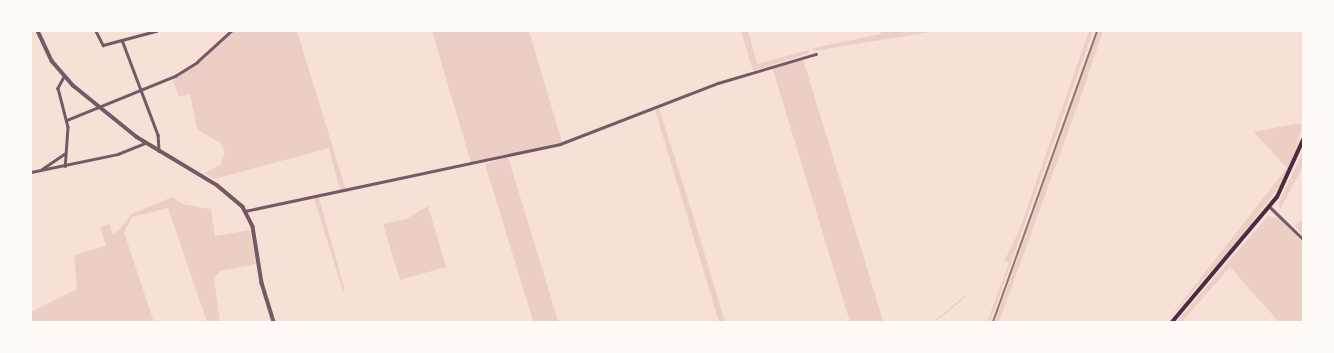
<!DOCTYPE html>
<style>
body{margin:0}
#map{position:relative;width:1334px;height:353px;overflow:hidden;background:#f7e1d7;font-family:Arial,sans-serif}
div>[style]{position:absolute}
.green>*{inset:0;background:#ebcfc5;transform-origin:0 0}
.minor>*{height:2.5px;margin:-1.25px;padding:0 1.25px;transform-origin:1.25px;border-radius:1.25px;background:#755966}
.tertiary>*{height:3.5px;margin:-1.75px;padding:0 1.75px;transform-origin:1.75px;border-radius:1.75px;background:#755966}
.secondary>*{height:4px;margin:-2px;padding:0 2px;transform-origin:2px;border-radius:2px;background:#4a2c40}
.rail>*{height:1.5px;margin:-0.75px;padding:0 0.75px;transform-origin:0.75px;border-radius:0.75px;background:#8f747c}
span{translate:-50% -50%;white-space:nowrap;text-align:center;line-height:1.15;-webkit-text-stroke:3px #fffaf5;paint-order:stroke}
.frame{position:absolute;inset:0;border:32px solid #fffaf5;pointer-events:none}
</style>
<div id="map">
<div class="green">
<i style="clip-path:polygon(234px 31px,297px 31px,346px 190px,340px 191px,329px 148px,214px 179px,204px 173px,220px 165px,225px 153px,220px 143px,197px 129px,190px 94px,179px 97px,173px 79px,197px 65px)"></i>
<i style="clip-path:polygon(432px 31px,529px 31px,562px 142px,471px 163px)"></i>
<i style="clip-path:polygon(741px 31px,748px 31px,757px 64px,808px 50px,809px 53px,753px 71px)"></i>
<i style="clip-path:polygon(880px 31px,937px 31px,813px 51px,813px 48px,881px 34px)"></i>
<i style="clip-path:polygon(1089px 31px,1093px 31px,990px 322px,987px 322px,1009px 263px,1004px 261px,1019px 231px)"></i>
<i style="clip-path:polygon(1098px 31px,1103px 31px,1080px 99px,999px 322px,995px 322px)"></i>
<i style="left:803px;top:59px;width:275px;height:32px;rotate:73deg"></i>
<i style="clip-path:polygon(659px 108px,692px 212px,725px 322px,719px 322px,655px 110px)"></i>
<i style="clip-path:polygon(1299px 123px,1302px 125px,1296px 151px,1281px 184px,1240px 239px,1166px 322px,1287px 168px,1254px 132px)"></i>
<i style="clip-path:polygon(1303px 152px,1303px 166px,1280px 210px,1279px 202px)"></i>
<i style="left:508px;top:157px;width:172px;height:24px;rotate:73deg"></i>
<i style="clip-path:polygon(172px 197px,182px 204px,211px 209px,215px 236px,250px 230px,256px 264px,221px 271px,214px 278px,220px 322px,207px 322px,168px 208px,132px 217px,124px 232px,154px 322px,31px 322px,31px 312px,77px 289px,74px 255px,106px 246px,100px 227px,109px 224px,113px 234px,121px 228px,131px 214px)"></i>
<i style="clip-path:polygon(319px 198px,345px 291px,343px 291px,314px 199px)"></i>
<i style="clip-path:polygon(428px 206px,446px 267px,400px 280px,383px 224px,406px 219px)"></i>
<i style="clip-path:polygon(1268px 216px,1281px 219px,1303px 243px,1303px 322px,1279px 322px,1230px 267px,1182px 322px,1176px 322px)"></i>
<i style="clip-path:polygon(1303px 218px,1303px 236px,1295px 226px)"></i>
<i style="clip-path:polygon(971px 293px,935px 322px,933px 322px,962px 298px)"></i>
</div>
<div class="minor">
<i style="left:96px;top:31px;width:16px;rotate:63deg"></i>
<i style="left:103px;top:45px;width:55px;rotate:-14.8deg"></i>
<i style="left:122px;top:40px;width:102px;rotate:69.2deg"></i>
<i style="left:158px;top:135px;width:16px;rotate:86deg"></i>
<i style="left:64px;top:77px;width:13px;rotate:119deg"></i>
<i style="left:58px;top:88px;width:40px;rotate:75.6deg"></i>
<i style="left:68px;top:127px;width:39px;rotate:94deg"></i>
<i style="left:67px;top:120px;width:117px;rotate:-22.2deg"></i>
<i style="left:175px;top:76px;width:26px;rotate:-32deg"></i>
<i style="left:197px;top:62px;width:46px;rotate:-42.4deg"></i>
<i style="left:42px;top:169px;width:27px;rotate:-34deg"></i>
<i style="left:31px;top:172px;width:89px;rotate:-11.7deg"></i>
<i style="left:118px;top:154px;width:29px;rotate:-22deg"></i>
<i style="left:1270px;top:207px;width:46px;rotate:44.1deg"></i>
<i style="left:245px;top:211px;width:322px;rotate:-12deg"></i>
<i style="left:560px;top:144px;width:169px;rotate:-21.1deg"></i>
<i style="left:718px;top:83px;width:102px;rotate:-16.5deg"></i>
</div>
<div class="tertiary">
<i style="left:38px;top:31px;width:33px;rotate:65deg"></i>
<i style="left:52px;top:61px;width:33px;rotate:49deg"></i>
<i style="left:74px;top:86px;width:81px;rotate:39deg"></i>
<i style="left:137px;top:137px;width:93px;rotate:31deg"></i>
<i style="left:217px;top:185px;width:34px;rotate:40deg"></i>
<i style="left:243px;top:207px;width:22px;rotate:63deg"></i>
<i style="left:253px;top:227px;width:57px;rotate:80.9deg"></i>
<i style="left:262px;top:283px;width:41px;rotate:72.9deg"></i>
</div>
<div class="secondary">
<i style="left:1172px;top:322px;width:163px;rotate:-50deg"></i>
<i style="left:1277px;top:197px;width:63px;rotate:-65.5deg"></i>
</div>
<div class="rail">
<i style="left:993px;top:322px;width:309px;rotate:-70.3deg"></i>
</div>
<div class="frame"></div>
</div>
